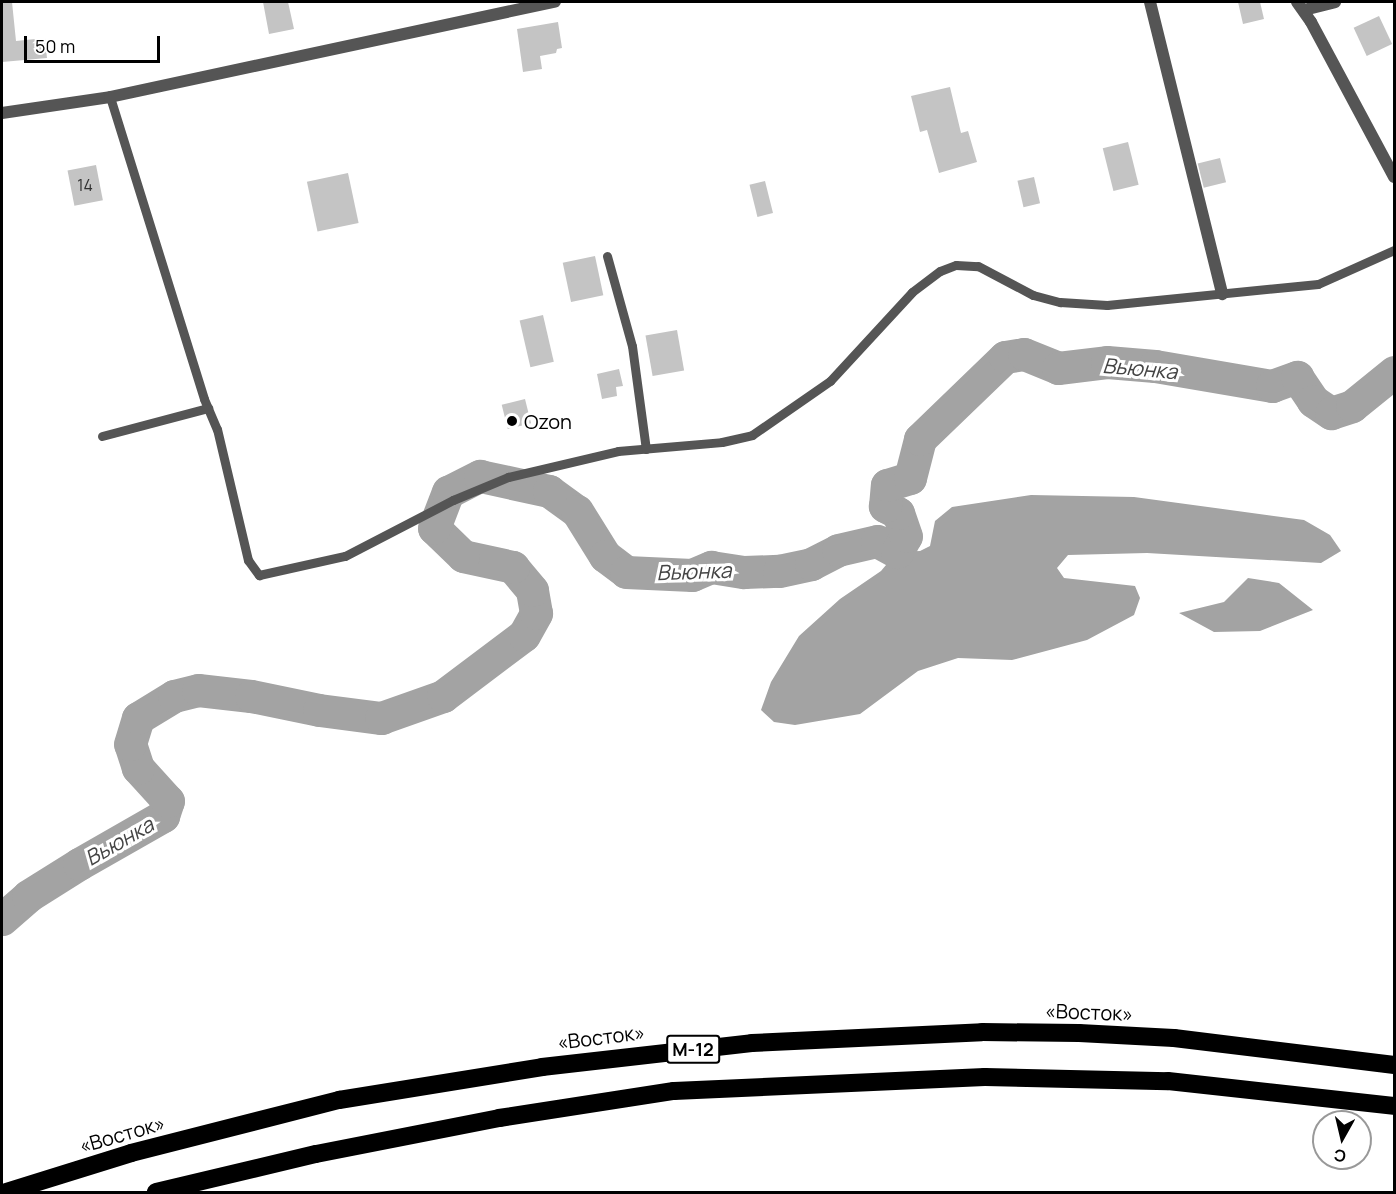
<!DOCTYPE html>
<meta charset="utf-8">
<style>
body{margin:0}
#map{position:relative;width:1396px;height:1194px;overflow:hidden;background:#fff;font-family:Manrope,sans-serif}
div>[style]{position:absolute}
.water>*{inset:0;background:#a3a3a3}
.river>*{height:33px;margin:-16.5px;padding:0 16.5px;transform-origin:16.5px;border-radius:16.5px;background:#a3a3a3}
.building>*{inset:0;background:#c4c4c4;transform-origin:0 0}
.lane>*{height:9px;margin:-4.5px;padding:0 4.5px;transform-origin:4.5px;border-radius:4.5px;background:#555}
.street>*{height:12px;margin:-6px;padding:0 6px;transform-origin:6px;border-radius:6px;background:#555}
.highway>*{height:18px;margin:-9px;padding:0 9px;transform-origin:9px;border-radius:9px;background:#000}
.dots>*{width:16px;height:16px;translate:-50% -50%;box-sizing:border-box;border:3px solid #fff;border-radius:50%}
span{translate:-50% -50%;white-space:nowrap;text-align:center;line-height:1.15;-webkit-text-stroke:6px #fff;paint-order:stroke}
.number-label{font-size:16px;color:#313131}
.number-label span{-webkit-text-stroke-width:0}
.shield-label span{padding:2px 4px;background:#fff;border:2px solid;border-radius:4px;-webkit-text-stroke-width:0}
.shield-label{font-size:18px;color:#000;font-weight:700}
.poi-label{font-size:20px;color:#000}
.left{translate:0 -50%;text-align:left}
.street-label{font-size:20px;color:#000}
.water-label{font-size:21px;color:#444;font-style:italic}
.frame{position:absolute;inset:0;border:3px solid #000;pointer-events:none}
.north{position:absolute;left:1312px;top:1110px;width:60px;height:60px;box-sizing:border-box;background:#fff;border:2px solid #999;border-radius:50%;rotate:188deg;font-size:16px;font-weight:700;line-height:24px;text-align:center;color:#000}
.north::after{content:'';display:block;margin:auto;width:21px;height:27px;background:#000;clip-path:polygon(50% 0,100% 100%,50% 72%,0 100%)}
.scale{position:absolute;left:24px;top:36px;width:136px;height:27px;box-sizing:border-box;border:3px solid #000;border-top:0;padding-left:8px;font-size:18px;line-height:21px;white-space:nowrap;color:#000;-webkit-text-stroke:4px #fff;paint-order:stroke}
</style>
<div id="map">
<div class="water">
<i style="clip-path:polygon(1031px 495px,1134px 497px,1304px 520px,1330px 535px,1341px 551px,1321px 563px,1147px 553px,1068px 555px,1057px 568px,1064px 578px,1135px 586px,1140px 598px,1134px 615px,1087px 640px,1012px 660px,958px 658px,918px 671px,860px 714px,795px 725px,774px 722px,761px 710px,771px 682px,799px 636px,840px 599px,881px 571px,897px 552px,920px 551px,930px 546px,935px 521px,952px 507px)"></i>
<i style="clip-path:polygon(1248px 578px,1279px 583px,1313px 610px,1260px 631px,1214px 632px,1179px 613px,1224px 602px)"></i>
</div>
<div class="river">
<i style="left:2px;top:919px;width:35px;rotate:-41deg"></i>
<i style="left:28px;top:896px;width:60px;rotate:-32.1deg"></i>
<i style="left:79px;top:864px;width:97px;rotate:-29.7deg"></i>
<i style="left:163px;top:816px;width:16px;rotate:-72deg"></i>
<i style="left:168px;top:801px;width:45px;rotate:-132.3deg"></i>
<i style="left:138px;top:768px;width:25px;rotate:-108deg"></i>
<i style="left:130px;top:744px;width:27px;rotate:-73deg"></i>
<i style="left:138px;top:718px;width:42px;rotate:-31.4deg"></i>
<i style="left:174px;top:696px;width:25px;rotate:-14deg"></i>
<i style="left:198px;top:690px;width:53px;rotate:6.5deg"></i>
<i style="left:251px;top:696px;width:69px;rotate:11.6deg"></i>
<i style="left:319px;top:710px;width:63px;rotate:7.4deg"></i>
<i style="left:381px;top:718px;width:66px;rotate:-19.5deg"></i>
<i style="left:443px;top:696px;width:101px;rotate:-37deg"></i>
<i style="left:524px;top:635px;width:25px;rotate:-61deg"></i>
<i style="left:536px;top:613px;width:23px;rotate:-100deg"></i>
<i style="left:532px;top:590px;width:30px;rotate:-130deg"></i>
<i style="left:513px;top:567px;width:51px;rotate:-167.6deg"></i>
<i style="left:463px;top:556px;width:40px;rotate:-136deg"></i>
<i style="left:434px;top:528px;width:39px;rotate:-69deg"></i>
<i style="left:448px;top:492px;width:36px;rotate:-27deg"></i>
<i style="left:480px;top:476px;width:71px;rotate:12.3deg"></i>
<i style="left:549px;top:491px;width:34px;rotate:36deg"></i>
<i style="left:577px;top:511px;width:53px;rotate:58.1deg"></i>
<i style="left:605px;top:556px;width:26px;rotate:37deg"></i>
<i style="left:626px;top:572px;width:66px;rotate:2.6deg"></i>
<i style="left:692px;top:575px;width:21px;rotate:-23deg"></i>
<i style="left:711px;top:567px;width:33px;rotate:9deg"></i>
<i style="left:744px;top:572px;width:35px;rotate:-2deg"></i>
<i style="left:779px;top:571px;width:33px;rotate:-12deg"></i>
<i style="left:811px;top:564px;width:30px;rotate:-27deg"></i>
<i style="left:838px;top:550px;width:40px;rotate:-13deg"></i>
<i style="left:877px;top:541px;width:23px;rotate:29deg"></i>
<i style="left:897px;top:552px;width:18px;rotate:-61deg"></i>
<i style="left:906px;top:536px;width:24px;rotate:-109deg"></i>
<i style="left:898px;top:513px;width:15px;rotate:-152deg"></i>
<i style="left:885px;top:506px;width:21px;rotate:-85deg"></i>
<i style="left:887px;top:485px;width:24px;rotate:-17deg"></i>
<i style="left:910px;top:478px;width:40px;rotate:-75.6deg"></i>
<i style="left:920px;top:439px;width:118px;rotate:-44deg"></i>
<i style="left:1005px;top:357px;width:19px;rotate:-9deg"></i>
<i style="left:1024px;top:354px;width:37px;rotate:22deg"></i>
<i style="left:1058px;top:368px;width:49px;rotate:-7deg"></i>
<i style="left:1107px;top:362px;width:48px;rotate:4.8deg"></i>
<i style="left:1155px;top:366px;width:119px;rotate:9.7deg"></i>
<i style="left:1272px;top:386px;width:27px;rotate:-20deg"></i>
<i style="left:1297px;top:377px;width:29px;rotate:56deg"></i>
<i style="left:1313px;top:401px;width:22px;rotate:34deg"></i>
<i style="left:1331px;top:413px;width:22px;rotate:-18deg"></i>
<i style="left:1352px;top:406px;width:54px;rotate:-39deg"></i>
</div>
<div class="building">
<i style="clip-path:polygon(2px 2px,12px 2px,16px 41px,45px 38px,47px 58px,2px 62px)"></i>
<i style="clip-path:polygon(263px 2px,288px 2px,294px 29px,269px 34px)"></i>
<i style="clip-path:polygon(1238px 2px,1260px 2px,1264px 19px,1243px 24px)"></i>
<i style="left:1379px;top:16px;width:31px;height:28px;rotate:65deg"></i>
<i style="clip-path:polygon(558px 22px,562px 48px,557px 49px,556px 53px,540px 56px,542px 69px,523px 72px,517px 29px)"></i>
<i style="clip-path:polygon(950px 87px,961px 133px,968px 131px,977px 162px,939px 173px,927px 130px,920px 132px,911px 96px)"></i>
<i style="left:1128px;top:142px;width:44px;height:26px;rotate:76deg"></i>
<i style="left:1220px;top:158px;width:25px;height:23px;rotate:76deg"></i>
<i style="left:96px;top:165px;width:36px;height:29px;rotate:79deg"></i>
<i style="left:348px;top:173px;width:51px;height:42px;rotate:78deg"></i>
<i style="left:1034px;top:177px;width:27px;height:17px;rotate:77deg"></i>
<i style="left:765px;top:181px;width:33px;height:16px;rotate:76deg"></i>
<i style="left:595px;top:256px;width:40px;height:33px;rotate:78deg"></i>
<i style="left:543px;top:315px;width:48px;height:24px;rotate:77deg"></i>
<i style="left:677px;top:330px;width:41px;height:32px;rotate:80deg"></i>
<i style="clip-path:polygon(619px 369px,623px 386px,616px 387px,617px 396px,602px 399px,597px 374px)"></i>
<i style="left:525px;top:399px;width:25px;height:24px;rotate:76deg"></i>
</div>
<div class="lane">
<i style="left:110px;top:97px;width:316px;rotate:72.7deg"></i>
<i style="left:204px;top:399px;width:33px;rotate:67deg"></i>
<i style="left:217px;top:429px;width:135px;rotate:76.7deg"></i>
<i style="left:248px;top:560px;width:19px;rotate:54deg"></i>
<i style="left:259px;top:575px;width:88px;rotate:-12.5deg"></i>
<i style="left:345px;top:556px;width:122px;rotate:-27.4deg"></i>
<i style="left:453px;top:500px;width:60px;rotate:-22.7deg"></i>
<i style="left:508px;top:477px;width:113px;rotate:-13.3deg"></i>
<i style="left:618px;top:451px;width:104px;rotate:-4.9deg"></i>
<i style="left:722px;top:442px;width:31px;rotate:-13deg"></i>
<i style="left:752px;top:435px;width:95px;rotate:-34.7deg"></i>
<i style="left:830px;top:381px;width:121px;rotate:-47.3deg"></i>
<i style="left:912px;top:292px;width:35px;rotate:-37deg"></i>
<i style="left:940px;top:271px;width:17px;rotate:-21deg"></i>
<i style="left:956px;top:265px;width:22px;rotate:3deg"></i>
<i style="left:978px;top:266px;width:62px;rotate:27.8deg"></i>
<i style="left:1033px;top:295px;width:28px;rotate:15deg"></i>
<i style="left:1060px;top:302px;width:47px;rotate:3.7deg"></i>
<i style="left:1107px;top:305px;width:212px;rotate:-5.7deg"></i>
<i style="left:1318px;top:284px;width:83px;rotate:-24.1deg"></i>
<i style="left:607px;top:256px;width:93px;rotate:74.5deg"></i>
<i style="left:632px;top:346px;width:104px;rotate:82.3deg"></i>
<i style="left:102px;top:436px;width:110px;rotate:-14.8deg"></i>
</div>
<div class="street">
<i style="left:1150px;top:2px;width:301px;rotate:76.1deg"></i>
<i style="left:1297px;top:2px;width:24px;rotate:55deg"></i>
<i style="left:1311px;top:22px;width:176px;rotate:61.8deg"></i>
<i style="left:1304px;top:10px;width:32px;rotate:-14deg"></i>
<i style="left:2px;top:113px;width:109px;rotate:-8.4deg"></i>
<i style="left:110px;top:97px;width:455px;rotate:-12.1deg"></i>
</div>
<div class="highway">
<i style="left:6px;top:1192px;width:131px;rotate:-17.3deg"></i>
<i style="left:131px;top:1153px;width:215px;rotate:-14.3deg"></i>
<i style="left:339px;top:1100px;width:206px;rotate:-9.2deg"></i>
<i style="left:542px;top:1067px;width:211px;rotate:-6.5deg"></i>
<i style="left:752px;top:1043px;width:230px;rotate:-2.7deg"></i>
<i style="left:982px;top:1032px;width:97px;rotate:0.6deg"></i>
<i style="left:1079px;top:1033px;width:95px;rotate:3deg"></i>
<i style="left:1174px;top:1038px;width:222px;rotate:7deg"></i>
<i style="left:156px;top:1192px;width:164px;rotate:-13.4deg"></i>
<i style="left:316px;top:1154px;width:187px;rotate:-11.1deg"></i>
<i style="left:499px;top:1118px;width:177px;rotate:-8.8deg"></i>
<i style="left:674px;top:1091px;width:311px;rotate:-2.6deg"></i>
<i style="left:985px;top:1077px;width:183px;rotate:1.3deg"></i>
<i style="left:1168px;top:1081px;width:227px;rotate:6.3deg"></i>
</div>
<div class="dots">
<i style="left:512px;top:421px;background:#000"></i>
</div>
<div class="number-label">
<span style="left:85px;top:185px">14</span>
</div>
<div class="shield-label">
<span style="left:693px;top:1049px">М-12</span>
</div>
<div class="poi-label">
<span class="left" style="left:524px;top:421px">Ozon</span>
</div>
<div class="street-label">
<span style="left:1089px;top:1012px;rotate:2deg">«Восток»</span>
<span style="left:601px;top:1037px;rotate:-7deg">«Восток»</span>
<span style="left:122px;top:1134px;rotate:-16deg">«Восток»</span>
</div>
<div class="water-label">
<span style="left:1140px;top:368px;rotate:5deg">Вьюнка</span>
<span style="left:694px;top:571px;rotate:-2deg">Вьюнка</span>
<span style="left:119px;top:841px;rotate:-30deg">Вьюнка</span>
</div>
<div class="frame"></div>
<div class="north">С</div>
<div class="scale">50 m</div>
</div>
